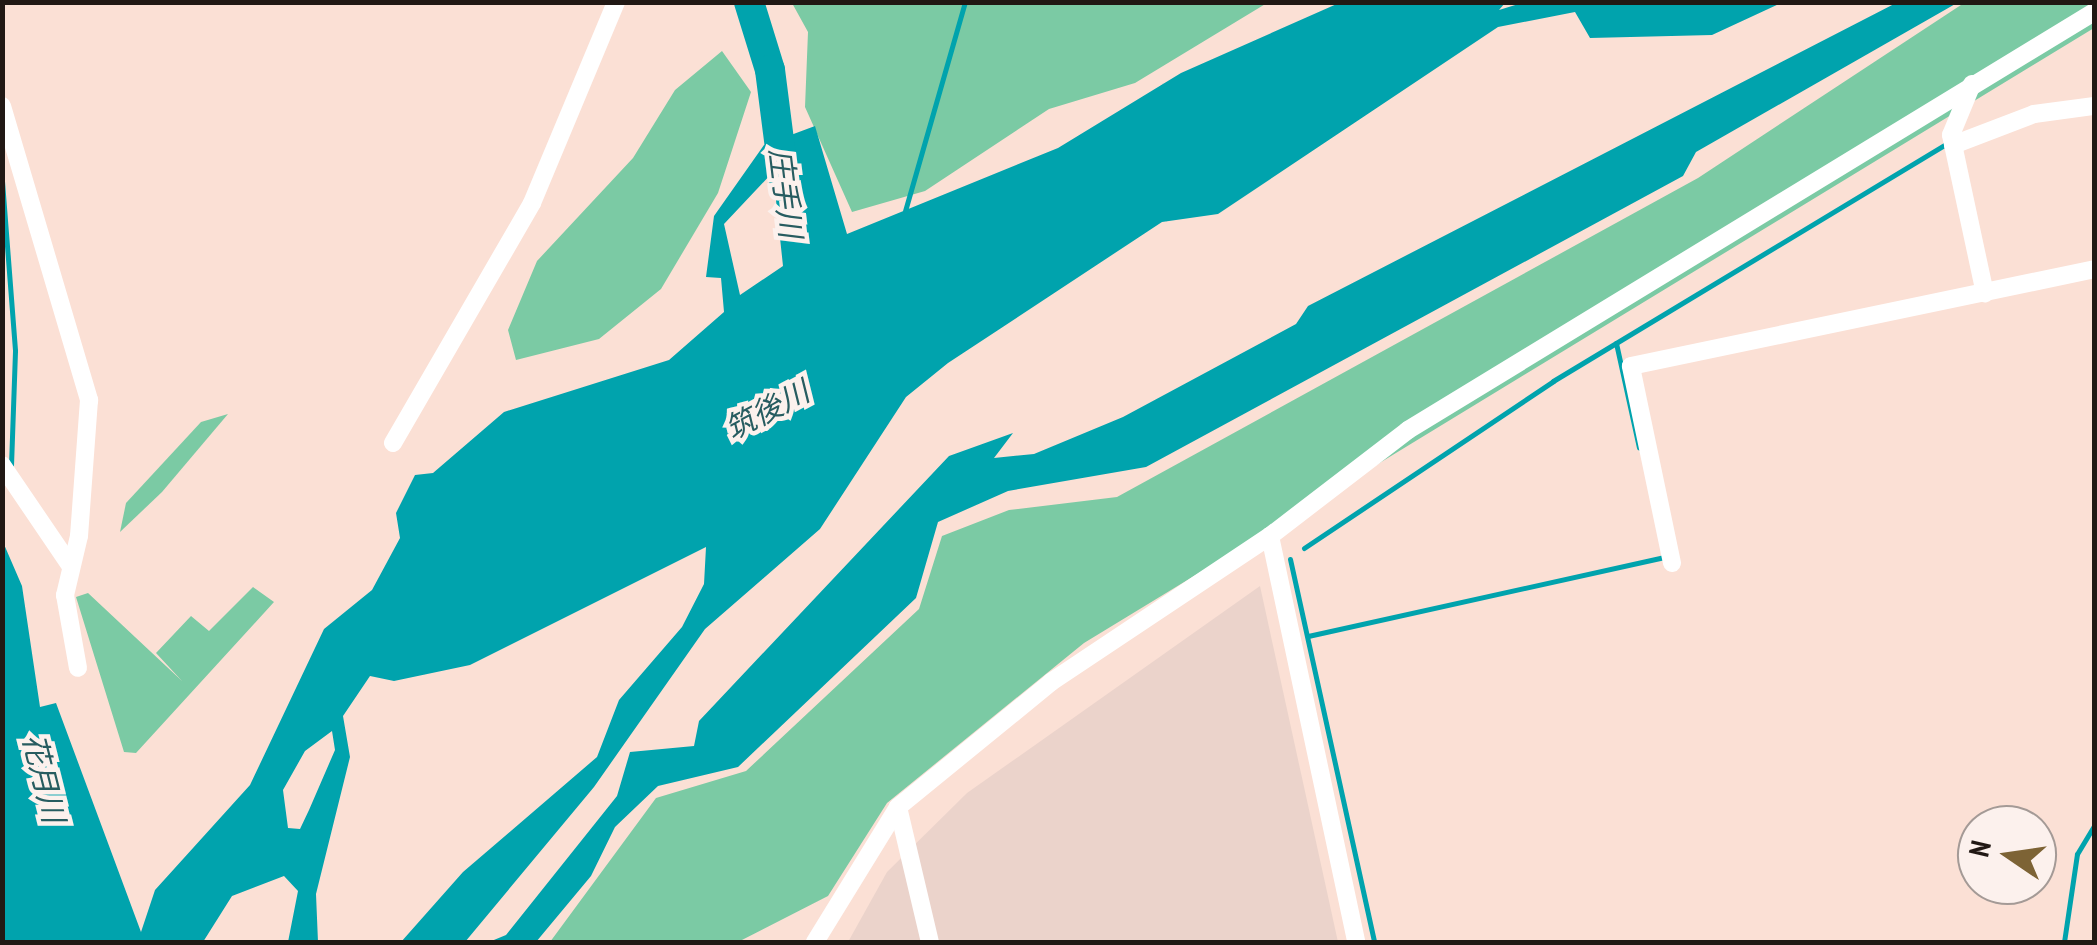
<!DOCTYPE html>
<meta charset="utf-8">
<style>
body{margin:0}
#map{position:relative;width:2097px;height:945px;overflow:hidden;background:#fbe0d5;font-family:"PT Sans Narrow","Noto Sans JP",sans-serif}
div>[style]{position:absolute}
.industrial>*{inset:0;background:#ebd3cb}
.green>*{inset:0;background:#7bcaa4}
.water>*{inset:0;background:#00a3ad}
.stream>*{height:5px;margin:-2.5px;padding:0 2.5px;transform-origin:2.5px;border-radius:2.5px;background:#00a3ad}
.river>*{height:30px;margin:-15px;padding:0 15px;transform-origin:15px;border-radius:15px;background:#00a3ad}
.minor>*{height:18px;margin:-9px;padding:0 9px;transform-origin:9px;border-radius:9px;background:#fff}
span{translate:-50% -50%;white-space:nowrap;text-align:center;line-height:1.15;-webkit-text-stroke:9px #fcf1ed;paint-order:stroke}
.water-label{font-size:30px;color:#275c60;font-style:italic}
.frame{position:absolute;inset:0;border:5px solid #211814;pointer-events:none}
.north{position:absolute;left:1957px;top:805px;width:100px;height:100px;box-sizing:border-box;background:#fcf1ed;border:2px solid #a49a96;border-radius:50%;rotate:283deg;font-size:28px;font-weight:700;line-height:40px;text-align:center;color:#211814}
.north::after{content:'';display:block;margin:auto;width:35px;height:45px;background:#7d6335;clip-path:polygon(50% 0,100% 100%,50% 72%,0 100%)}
</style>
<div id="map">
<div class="industrial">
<i style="clip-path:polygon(1260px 586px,1338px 942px,848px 942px,887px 872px,967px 793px)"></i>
</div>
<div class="green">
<i style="clip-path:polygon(792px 3px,1267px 3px,1135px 83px,1049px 109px,925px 191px,852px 212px,805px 107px,808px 32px)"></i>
<i style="clip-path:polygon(1964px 3px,2094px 3px,2094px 28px,1084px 643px,887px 803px,828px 896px,738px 942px,550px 942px,656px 798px,746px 771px,919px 609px,942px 536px,1009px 510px,1117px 497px,1698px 178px)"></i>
<i style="clip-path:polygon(722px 51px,751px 92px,718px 193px,661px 289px,599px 339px,516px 360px,508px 330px,537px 261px,633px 158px,675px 90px)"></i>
<i style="clip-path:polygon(228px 414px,162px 492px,120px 532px,126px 503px,201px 422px)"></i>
<i style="clip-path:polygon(253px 587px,274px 602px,136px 753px,124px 752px,76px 597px,88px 593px,182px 681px,156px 653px,191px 616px,209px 631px)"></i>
</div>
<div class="water">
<i style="clip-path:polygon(evenodd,1525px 2px,1781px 3px,1712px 35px,1590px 38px,1575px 12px,1498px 27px,1218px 214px,1162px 222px,948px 363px,906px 397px,820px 529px,705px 629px,594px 787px,465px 942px,401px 942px,463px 872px,597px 757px,619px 700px,682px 627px,704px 584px,706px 547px,470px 665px,394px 681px,370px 676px,343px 716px,350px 757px,316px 894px,318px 942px,288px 942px,298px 891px,284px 876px,232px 896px,203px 942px,3px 942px,3px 542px,22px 586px,40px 707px,56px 703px,141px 932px,155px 890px,250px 785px,324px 629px,372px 590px,400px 538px,396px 513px,415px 475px,433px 473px,504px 412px,669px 360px,724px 312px,721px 278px,706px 277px,714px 216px,764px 145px,815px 126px,847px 234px,1058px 148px,1181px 73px,1339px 3px,1505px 3px,1499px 10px,1525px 2px,773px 172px,783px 266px,740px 295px,724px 224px,773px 172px,1525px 2px,332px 731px,335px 750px,309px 810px,300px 829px,288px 828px,283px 790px,305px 751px,332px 731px)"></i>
<i style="clip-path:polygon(1896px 3px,1957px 3px,1696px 152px,1683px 176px,1146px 467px,1008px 491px,938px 522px,916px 598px,738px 767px,658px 786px,615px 827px,591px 876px,536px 942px,489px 942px,506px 935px,617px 796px,630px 752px,694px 746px,699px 721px,949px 456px,1013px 433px,994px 458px,1034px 454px,1123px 417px,1296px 324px,1308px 306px)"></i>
</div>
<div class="stream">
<i style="left:2px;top:181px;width:170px;rotate:85.6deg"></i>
<i style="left:15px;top:351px;width:114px;rotate:92deg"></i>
<i style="left:905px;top:211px;width:217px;rotate:-74deg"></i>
<i style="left:1616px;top:343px;width:107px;rotate:77.6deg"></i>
<i style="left:1304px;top:548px;width:300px;rotate:-33.8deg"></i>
<i style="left:1553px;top:381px;width:463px;rotate:-31.1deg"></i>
<i style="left:1290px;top:559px;width:392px;rotate:77.6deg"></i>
<i style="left:1308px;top:636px;width:364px;rotate:-12.5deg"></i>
<i style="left:2064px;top:942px;width:89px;rotate:-81.6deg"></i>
<i style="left:2077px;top:854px;width:33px;rotate:-59deg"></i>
</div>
<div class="river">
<i style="left:749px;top:2px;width:71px;rotate:72.8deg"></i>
<i style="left:770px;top:70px;width:111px;rotate:82.7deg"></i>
</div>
<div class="minor">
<i style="left:1972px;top:84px;width:55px;rotate:112.4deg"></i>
<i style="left:1951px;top:135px;width:162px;rotate:77.9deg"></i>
<i style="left:2px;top:106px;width:307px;rotate:73.5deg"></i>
<i style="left:89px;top:400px;width:136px;rotate:94.2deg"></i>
<i style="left:79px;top:536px;width:61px;rotate:103.3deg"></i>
<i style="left:65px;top:595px;width:74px;rotate:79.9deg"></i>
<i style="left:1953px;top:145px;width:87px;rotate:-20.9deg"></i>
<i style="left:2034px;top:114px;width:61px;rotate:-7.6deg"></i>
<i style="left:393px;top:443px;width:277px;rotate:-59.9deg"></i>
<i style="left:532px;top:203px;width:218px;rotate:-67.3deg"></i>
<i style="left:2px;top:465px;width:121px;rotate:55.8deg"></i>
<i style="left:1270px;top:536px;width:415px;rotate:78deg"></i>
<i style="left:1672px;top:563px;width:201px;rotate:-101.8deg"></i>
<i style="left:1631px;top:366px;width:473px;rotate:-11.8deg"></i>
<i style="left:898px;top:807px;width:139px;rotate:76.7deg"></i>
<i style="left:815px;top:942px;width:158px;rotate:-58.4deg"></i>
<i style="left:898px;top:807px;width:198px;rotate:-39.2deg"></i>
<i style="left:1051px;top:682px;width:263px;rotate:-33.7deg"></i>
<i style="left:1270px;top:536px;width:174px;rotate:-37.5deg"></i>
<i style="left:1408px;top:430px;width:803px;rotate:-31.36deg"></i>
</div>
<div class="water-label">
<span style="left:786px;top:193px;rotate:83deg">庄手川</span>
<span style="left:767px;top:410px;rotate:-28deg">筑後川</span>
<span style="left:44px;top:778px;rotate:76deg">花月川</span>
</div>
<div class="frame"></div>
<div class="north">N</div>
</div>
